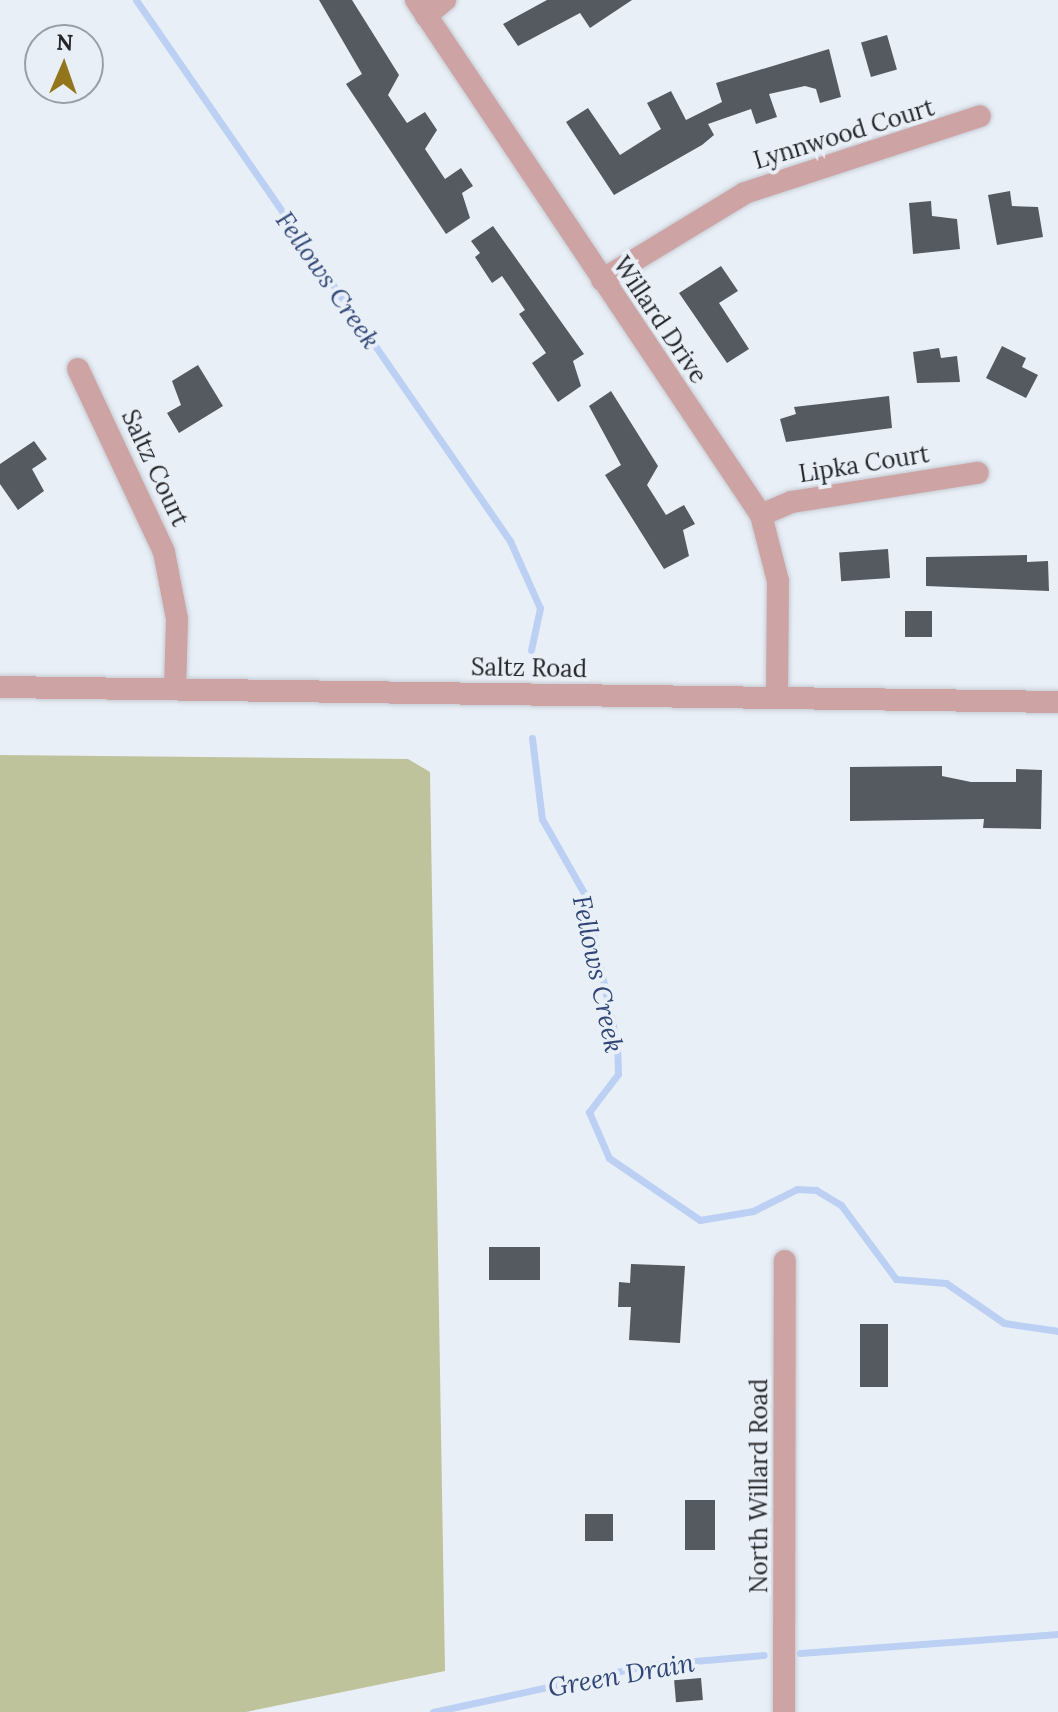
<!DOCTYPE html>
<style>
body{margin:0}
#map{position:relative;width:1058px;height:1712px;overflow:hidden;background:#e9eff7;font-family:Lora,serif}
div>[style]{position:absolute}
.forest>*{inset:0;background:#bfc39b}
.stream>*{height:7px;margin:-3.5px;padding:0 3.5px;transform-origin:3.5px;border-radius:3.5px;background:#bcd0f4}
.building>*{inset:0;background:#545a60;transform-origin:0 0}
.roads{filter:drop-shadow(0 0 2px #c6cbd2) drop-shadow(0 0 2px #c6cbd2)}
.minor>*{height:22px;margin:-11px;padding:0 11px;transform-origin:11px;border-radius:11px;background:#cea3a3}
span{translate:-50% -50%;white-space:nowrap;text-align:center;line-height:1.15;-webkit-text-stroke:8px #e9eff7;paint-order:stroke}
.street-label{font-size:24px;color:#242629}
.water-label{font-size:26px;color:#304776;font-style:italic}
.north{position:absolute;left:24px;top:24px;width:80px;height:80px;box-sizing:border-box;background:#e9eff7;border:2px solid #9a9fa5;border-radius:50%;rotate:2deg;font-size:22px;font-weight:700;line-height:32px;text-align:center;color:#242629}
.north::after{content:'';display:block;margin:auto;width:28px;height:36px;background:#93751c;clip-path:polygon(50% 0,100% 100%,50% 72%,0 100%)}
</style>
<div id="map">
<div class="forest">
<i style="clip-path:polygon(0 755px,408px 759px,430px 772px,445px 1671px,246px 1712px,0 1712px)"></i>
</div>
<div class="stream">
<i style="left:136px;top:0;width:658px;rotate:55.34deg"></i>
<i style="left:510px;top:541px;width:73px;rotate:65.9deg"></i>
<i style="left:540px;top:608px;width:43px;rotate:102.1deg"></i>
<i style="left:532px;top:738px;width:82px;rotate:83deg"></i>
<i style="left:542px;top:819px;width:85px;rotate:60.4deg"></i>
<i style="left:584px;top:893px;width:155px;rotate:77.7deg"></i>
<i style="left:617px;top:1044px;width:30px;rotate:88deg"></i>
<i style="left:618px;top:1074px;width:48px;rotate:127.3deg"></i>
<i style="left:589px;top:1112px;width:50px;rotate:66.5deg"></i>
<i style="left:609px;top:1158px;width:110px;rotate:34.3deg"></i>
<i style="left:700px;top:1220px;width:54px;rotate:-9.6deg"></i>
<i style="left:753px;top:1211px;width:49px;rotate:-26.6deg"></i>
<i style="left:797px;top:1189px;width:19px;rotate:3deg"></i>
<i style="left:816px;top:1190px;width:29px;rotate:31deg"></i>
<i style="left:841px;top:1205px;width:92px;rotate:53.4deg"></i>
<i style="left:896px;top:1279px;width:50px;rotate:4.6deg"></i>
<i style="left:946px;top:1283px;width:70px;rotate:34.6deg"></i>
<i style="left:1004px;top:1323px;width:55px;rotate:8.4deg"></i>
<i style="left:800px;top:1653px;width:259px;rotate:-4.2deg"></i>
<i style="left:433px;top:1712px;width:221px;rotate:-12.3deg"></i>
<i style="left:649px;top:1665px;width:115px;rotate:-5deg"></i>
</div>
<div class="building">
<i style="clip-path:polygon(319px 0,352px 0,399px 75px,388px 95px,407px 123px,425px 112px,437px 130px,425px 149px,445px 179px,461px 168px,473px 186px,462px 193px,470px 218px,446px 234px,346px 84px,362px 74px)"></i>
<i style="clip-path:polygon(547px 0,632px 0,590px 28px,580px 13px,518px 46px,503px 24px)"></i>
<i style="left:887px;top:35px;width:36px;height:27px;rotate:74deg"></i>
<i style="clip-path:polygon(829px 49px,841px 97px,820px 103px,816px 89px,805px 86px,769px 94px,777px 117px,756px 124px,751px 109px,708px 124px,714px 135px,702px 145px,614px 195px,566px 122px,588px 108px,620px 155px,661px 129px,647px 103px,671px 91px,686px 120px,722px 102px,716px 83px)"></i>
<i style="clip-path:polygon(1010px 191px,1012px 206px,1038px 207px,1043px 237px,997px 245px,988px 195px)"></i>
<i style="clip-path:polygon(931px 201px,932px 216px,957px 219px,960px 249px,913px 254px,909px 203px)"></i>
<i style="clip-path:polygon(493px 226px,584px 354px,573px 361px,581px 386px,558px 402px,532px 363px,546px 353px,519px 314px,525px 310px,502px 276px,492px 283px,475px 257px,480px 253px,471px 241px)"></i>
<i style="clip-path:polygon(721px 266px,738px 291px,719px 303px,749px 349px,727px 363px,679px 293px)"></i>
<i style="clip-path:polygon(1002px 346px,1026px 358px,1022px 367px,1038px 375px,1026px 398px,986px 378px)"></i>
<i style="clip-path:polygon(939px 348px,941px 358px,957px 356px,960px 382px,917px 383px,913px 352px)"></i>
<i style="clip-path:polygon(198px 365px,223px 406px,179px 433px,167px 413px,181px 405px,172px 381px)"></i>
<i style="clip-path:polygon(611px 391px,658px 466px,647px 485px,666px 515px,684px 505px,695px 524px,683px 530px,689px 556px,664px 569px,605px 475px,621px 465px,589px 406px)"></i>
<i style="clip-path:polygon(889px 396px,892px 428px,786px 442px,780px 419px,796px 414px,794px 407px)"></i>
<i style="clip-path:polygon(34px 441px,47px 459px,32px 469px,44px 491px,18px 510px,0 484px,0 464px)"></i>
<i style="left:888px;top:549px;width:29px;height:49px;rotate:86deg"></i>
<i style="clip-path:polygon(1027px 555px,1027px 562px,1048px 561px,1049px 591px,926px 586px,926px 557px)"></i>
<i style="left:905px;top:611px;width:27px;height:26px"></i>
<i style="clip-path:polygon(942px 766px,942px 776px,971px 782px,1016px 782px,1016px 769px,1042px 770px,1041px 829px,983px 828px,984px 819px,850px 821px,850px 767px)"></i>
<i style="left:540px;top:1247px;width:33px;height:51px;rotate:90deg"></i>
<i style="clip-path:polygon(631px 1264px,685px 1266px,680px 1343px,629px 1340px,631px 1307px,618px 1307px,619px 1282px,630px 1283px)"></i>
<i style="left:860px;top:1324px;width:28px;height:63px"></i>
<i style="left:685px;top:1500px;width:30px;height:50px"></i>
<i style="left:585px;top:1514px;width:28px;height:27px"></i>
<i style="left:701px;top:1678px;width:22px;height:27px;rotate:85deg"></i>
</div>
<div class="roads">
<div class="minor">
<i style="left:416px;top:0;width:620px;rotate:56.18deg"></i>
<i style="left:761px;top:515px;width:68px;rotate:75.6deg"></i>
<i style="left:778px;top:581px;width:114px;rotate:90.5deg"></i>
<i style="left:426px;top:16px;width:25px;rotate:-40deg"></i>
<i style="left:602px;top:280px;width:167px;rotate:-31.3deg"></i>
<i style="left:745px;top:193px;width:247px;rotate:-18.1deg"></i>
<i style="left:78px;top:369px;width:202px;rotate:64.8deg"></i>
<i style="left:164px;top:552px;width:68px;rotate:79deg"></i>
<i style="left:177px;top:619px;width:70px;rotate:91.6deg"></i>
<i style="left:761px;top:515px;width:34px;rotate:-23deg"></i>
<i style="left:792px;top:502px;width:188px;rotate:-8.9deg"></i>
<i style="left:0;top:687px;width:1058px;rotate:0.81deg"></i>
<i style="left:784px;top:1712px;width:451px;rotate:-89.9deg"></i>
</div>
</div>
<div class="street-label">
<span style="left:844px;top:134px;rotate:-17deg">Lynnwood Court</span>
<span style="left:660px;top:320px;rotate:56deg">Willard Drive</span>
<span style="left:864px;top:464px;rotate:-9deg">Lipka Court</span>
<span style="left:155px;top:468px;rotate:65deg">Saltz Court</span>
<span style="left:529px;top:668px;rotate:1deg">Saltz Road</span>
<span style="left:759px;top:1486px;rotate:-90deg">North Willard Road</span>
</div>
<div class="water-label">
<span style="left:328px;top:280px;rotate:55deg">Fellows Creek</span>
<span style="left:598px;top:974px;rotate:78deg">Fellows Creek</span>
<span style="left:621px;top:1675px;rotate:-10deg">Green Drain</span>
</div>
<div class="north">N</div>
</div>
